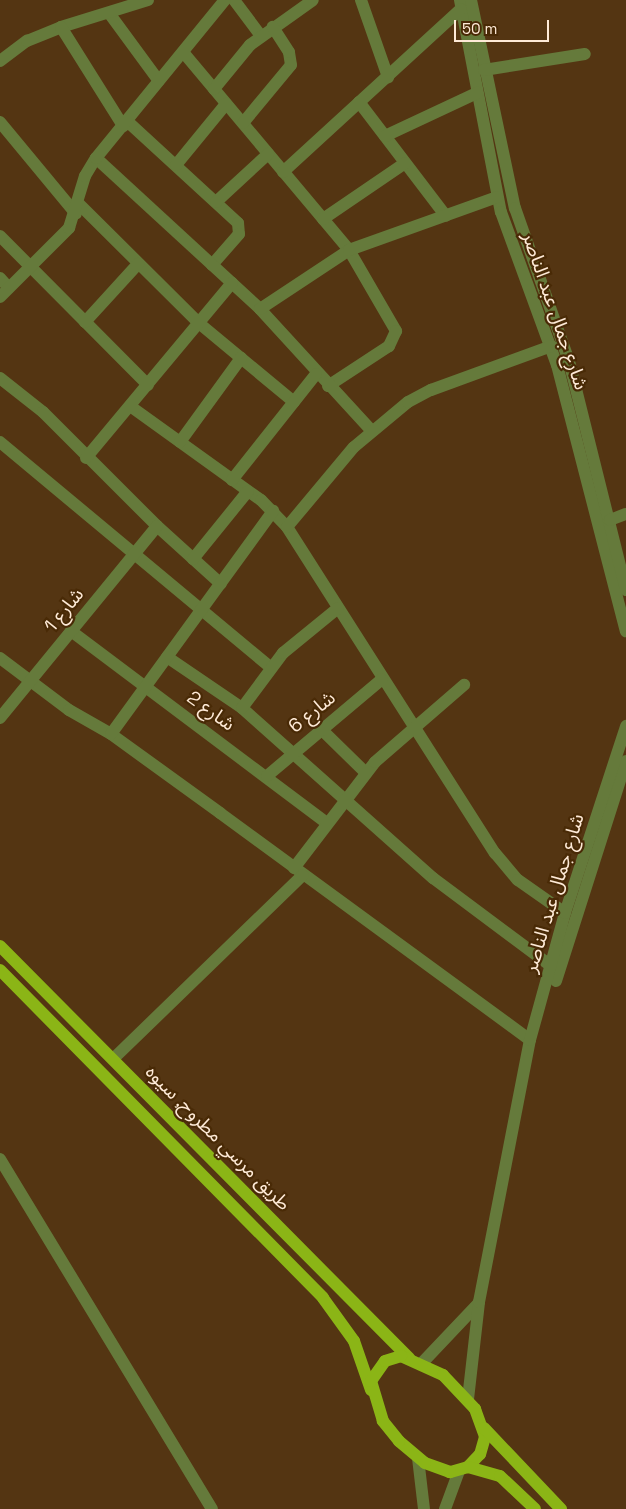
<!DOCTYPE html>
<meta charset="utf-8">
<style>
body{margin:0}
#map{position:relative;width:626px;height:1509px;overflow:hidden;background:#543512;font-family:"Space Grotesk","Noto Sans Arabic",sans-serif}
div>[style]{position:absolute}
.minor>*{height:12px;margin:-6px;padding:0 6px;transform-origin:6px;border-radius:6px;background:#657a3b}
.major>*{height:12px;margin:-6px;padding:0 6px;transform-origin:6px;border-radius:6px;background:#8bb516}
span{translate:-50% -50%;white-space:nowrap;text-align:center;line-height:1.15;-webkit-text-stroke:4.5px #492a06;paint-order:stroke}
.street-label{font-size:19px;color:#feead7}
.scale{position:absolute;left:454px;top:20px;width:95px;height:22px;box-sizing:border-box;border:2px solid #feead7;border-top:0;padding-left:6px;font-size:15px;line-height:18px;white-space:nowrap;color:#feead7;-webkit-text-stroke:4px #492a06;paint-order:stroke}
</style>
<div id="map">
<div class="minor">
<i style="left:234px;top:0;width:45px;rotate:53.1deg"></i>
<i style="left:361px;top:0;width:82px;rotate:70.7deg"></i>
<i style="left:460px;top:0;width:216px;rotate:79.1deg"></i>
<i style="left:501px;top:212px;width:163px;rotate:69.9deg"></i>
<i style="left:557px;top:365px;width:275px;rotate:75.5deg"></i>
<i style="left:471px;top:0;width:213px;rotate:78.1deg"></i>
<i style="left:515px;top:208px;width:162px;rotate:70.6deg"></i>
<i style="left:569px;top:361px;width:236px;rotate:76deg"></i>
<i style="left:109px;top:13px;width:84px;rotate:53.7deg"></i>
<i style="left:61px;top:27px;width:91px;rotate:-17.2deg"></i>
<i style="left:183px;top:52px;width:258px;rotate:50deg"></i>
<i style="left:349px;top:250px;width:94px;rotate:59.9deg"></i>
<i style="left:396px;top:331px;width:17px;rotate:115deg"></i>
<i style="left:389px;top:346px;width:73px;rotate:146.7deg"></i>
<i style="left:0;top:61px;width:34px;rotate:-37deg"></i>
<i style="left:27px;top:41px;width:37px;rotate:-22deg"></i>
<i style="left:61px;top:27px;width:117px;rotate:57.9deg"></i>
<i style="left:484px;top:70px;width:102px;rotate:-9deg"></i>
<i style="left:214px;top:89px;width:57px;rotate:-50.7deg"></i>
<i style="left:250px;top:45px;width:77px;rotate:-35.5deg"></i>
<i style="left:359px;top:102px;width:143px;rotate:52.7deg"></i>
<i style="left:127px;top:121px;width:151px;rotate:42.6deg"></i>
<i style="left:238px;top:223px;width:11px;rotate:85deg"></i>
<i style="left:239px;top:234px;width:41px;rotate:131.1deg"></i>
<i style="left:0;top:122px;width:119px;rotate:50.4deg"></i>
<i style="left:243px;top:123px;width:75px;rotate:-50.4deg"></i>
<i style="left:291px;top:65px;width:13px;rotate:-99deg"></i>
<i style="left:289px;top:52px;width:30px;rotate:-123deg"></i>
<i style="left:385px;top:136px;width:102px;rotate:-25.1deg"></i>
<i style="left:96px;top:158px;width:223px;rotate:42.6deg"></i>
<i style="left:260px;top:309px;width:164px;rotate:47.5deg"></i>
<i style="left:176px;top:165px;width:79px;rotate:-50.7deg"></i>
<i style="left:283px;top:172px;width:241px;rotate:-42.5deg"></i>
<i style="left:216px;top:202px;width:71px;rotate:-42.7deg"></i>
<i style="left:78px;top:203px;width:172px;rotate:44.8deg"></i>
<i style="left:200px;top:324px;width:122px;rotate:39.7deg"></i>
<i style="left:323px;top:219px;width:99px;rotate:-34.3deg"></i>
<i style="left:0;top:236px;width:210px;rotate:45.2deg"></i>
<i style="left:0;top:278px;width:13px;rotate:48deg"></i>
<i style="left:0;top:297px;width:98px;rotate:-45deg"></i>
<i style="left:69px;top:228px;width:54px;rotate:-72.9deg"></i>
<i style="left:85px;top:176px;width:21px;rotate:-59deg"></i>
<i style="left:96px;top:158px;width:204px;rotate:-50.8deg"></i>
<i style="left:260px;top:309px;width:107px;rotate:-33.5deg"></i>
<i style="left:349px;top:250px;width:157px;rotate:-19.7deg"></i>
<i style="left:85px;top:322px;width:79px;rotate:-47.6deg"></i>
<i style="left:0;top:378px;width:55px;rotate:38.3deg"></i>
<i style="left:43px;top:412px;width:161px;rotate:45deg"></i>
<i style="left:157px;top:526px;width:86px;rotate:42.2deg"></i>
<i style="left:130px;top:406px;width:161px;rotate:35.7deg"></i>
<i style="left:261px;top:500px;width:37px;rotate:46deg"></i>
<i style="left:287px;top:527px;width:387px;rotate:57.5deg"></i>
<i style="left:495px;top:853px;width:35px;rotate:50deg"></i>
<i style="left:518px;top:880px;width:57px;rotate:35.1deg"></i>
<i style="left:0;top:442px;width:353px;rotate:39.8deg"></i>
<i style="left:180px;top:442px;width:104px;rotate:-54deg"></i>
<i style="left:86px;top:458px;width:228px;rotate:-50.2deg"></i>
<i style="left:232px;top:480px;width:135px;rotate:-51.6deg"></i>
<i style="left:610px;top:520px;width:17px;rotate:-21deg"></i>
<i style="left:287px;top:527px;width:104px;rotate:-50.1deg"></i>
<i style="left:354px;top:447px;width:70px;rotate:-39.8deg"></i>
<i style="left:408px;top:402px;width:26px;rotate:-28deg"></i>
<i style="left:431px;top:390px;width:128px;rotate:-20.1deg"></i>
<i style="left:193px;top:559px;width:87px;rotate:-51deg"></i>
<i style="left:71px;top:631px;width:320px;rotate:36.9deg"></i>
<i style="left:167px;top:657px;width:91px;rotate:34.2deg"></i>
<i style="left:242px;top:708px;width:256px;rotate:41.7deg"></i>
<i style="left:433px;top:878px;width:147px;rotate:36.7deg"></i>
<i style="left:0;top:658px;width:86px;rotate:37deg"></i>
<i style="left:69px;top:710px;width:48px;rotate:29.7deg"></i>
<i style="left:111px;top:734px;width:135px;rotate:35.9deg"></i>
<i style="left:220px;top:813px;width:384px;rotate:36.2deg"></i>
<i style="left:242px;top:708px;width:69px;rotate:-53.3deg"></i>
<i style="left:283px;top:653px;width:71px;rotate:-39.3deg"></i>
<i style="left:0;top:718px;width:248px;rotate:-50.7deg"></i>
<i style="left:320px;top:728px;width:64px;rotate:44.4deg"></i>
<i style="left:111px;top:734px;width:276px;rotate:-54deg"></i>
<i style="left:267px;top:776px;width:150px;rotate:-40.1deg"></i>
<i style="left:294px;top:868px;width:133px;rotate:-52.6deg"></i>
<i style="left:375px;top:762px;width:118px;rotate:-40.9deg"></i>
<i style="left:556px;top:981px;width:231px;rotate:-72.3deg"></i>
<i style="left:113px;top:1059px;width:264px;rotate:-44.1deg"></i>
<i style="left:0;top:1159px;width:409px;rotate:58.8deg"></i>
<i style="left:422px;top:1363px;width:81px;rotate:-46.5deg"></i>
<i style="left:468px;top:1399px;width:98px;rotate:-83.5deg"></i>
<i style="left:479px;top:1302px;width:267px;rotate:-79deg"></i>
<i style="left:530px;top:1040px;width:132px;rotate:-74.6deg"></i>
<i style="left:565px;top:913px;width:197px;rotate:-71.9deg"></i>
<i style="left:418px;top:1458px;width:51px;rotate:83.3deg"></i>
<i style="left:445px;top:1509px;width:40px;rotate:-69.8deg"></i>
</div>
<div class="major">
<i style="left:0;top:946px;width:581px;rotate:45.21deg"></i>
<i style="left:0;top:970px;width:460px;rotate:45.4deg"></i>
<i style="left:323px;top:1298px;width:53px;rotate:54.2deg"></i>
<i style="left:354px;top:1341px;width:52px;rotate:70.9deg"></i>
<i style="left:401px;top:1356px;width:46px;rotate:24.3deg"></i>
<i style="left:443px;top:1375px;width:47px;rotate:46.7deg"></i>
<i style="left:475px;top:1409px;width:30px;rotate:70deg"></i>
<i style="left:485px;top:1437px;width:18px;rotate:106deg"></i>
<i style="left:480px;top:1454px;width:18px;rotate:133deg"></i>
<i style="left:468px;top:1467px;width:19px;rotate:164deg"></i>
<i style="left:450px;top:1472px;width:27px;rotate:-160deg"></i>
<i style="left:425px;top:1463px;width:34px;rotate:-140deg"></i>
<i style="left:399px;top:1441px;width:26px;rotate:-129deg"></i>
<i style="left:383px;top:1421px;width:42px;rotate:-106.7deg"></i>
<i style="left:371px;top:1381px;width:24px;rotate:-55deg"></i>
<i style="left:385px;top:1361px;width:17px;rotate:-17deg"></i>
<i style="left:484px;top:1428px;width:112px;rotate:46.5deg"></i>
<i style="left:468px;top:1467px;width:33px;rotate:16deg"></i>
<i style="left:500px;top:1476px;width:48px;rotate:43.3deg"></i>
</div>
<div class="street-label">
<span style="left:555px;top:311px;rotate:71deg">شارع جمال عبد الناصر</span>
<span style="left:64px;top:610px;rotate:-51deg">شارع 1</span>
<span style="left:211px;top:711px;rotate:36deg">شارع 2</span>
<span style="left:312px;top:712px;rotate:-39deg">شارع 6</span>
<span style="left:554px;top:893px;rotate:-73deg">شارع جمال عبد الناصر</span>
<span style="left:218px;top:1138px;rotate:45deg">طريق مرسي مطروح, سيوه</span>
</div>
<div class="scale">50 m</div>
</div>
